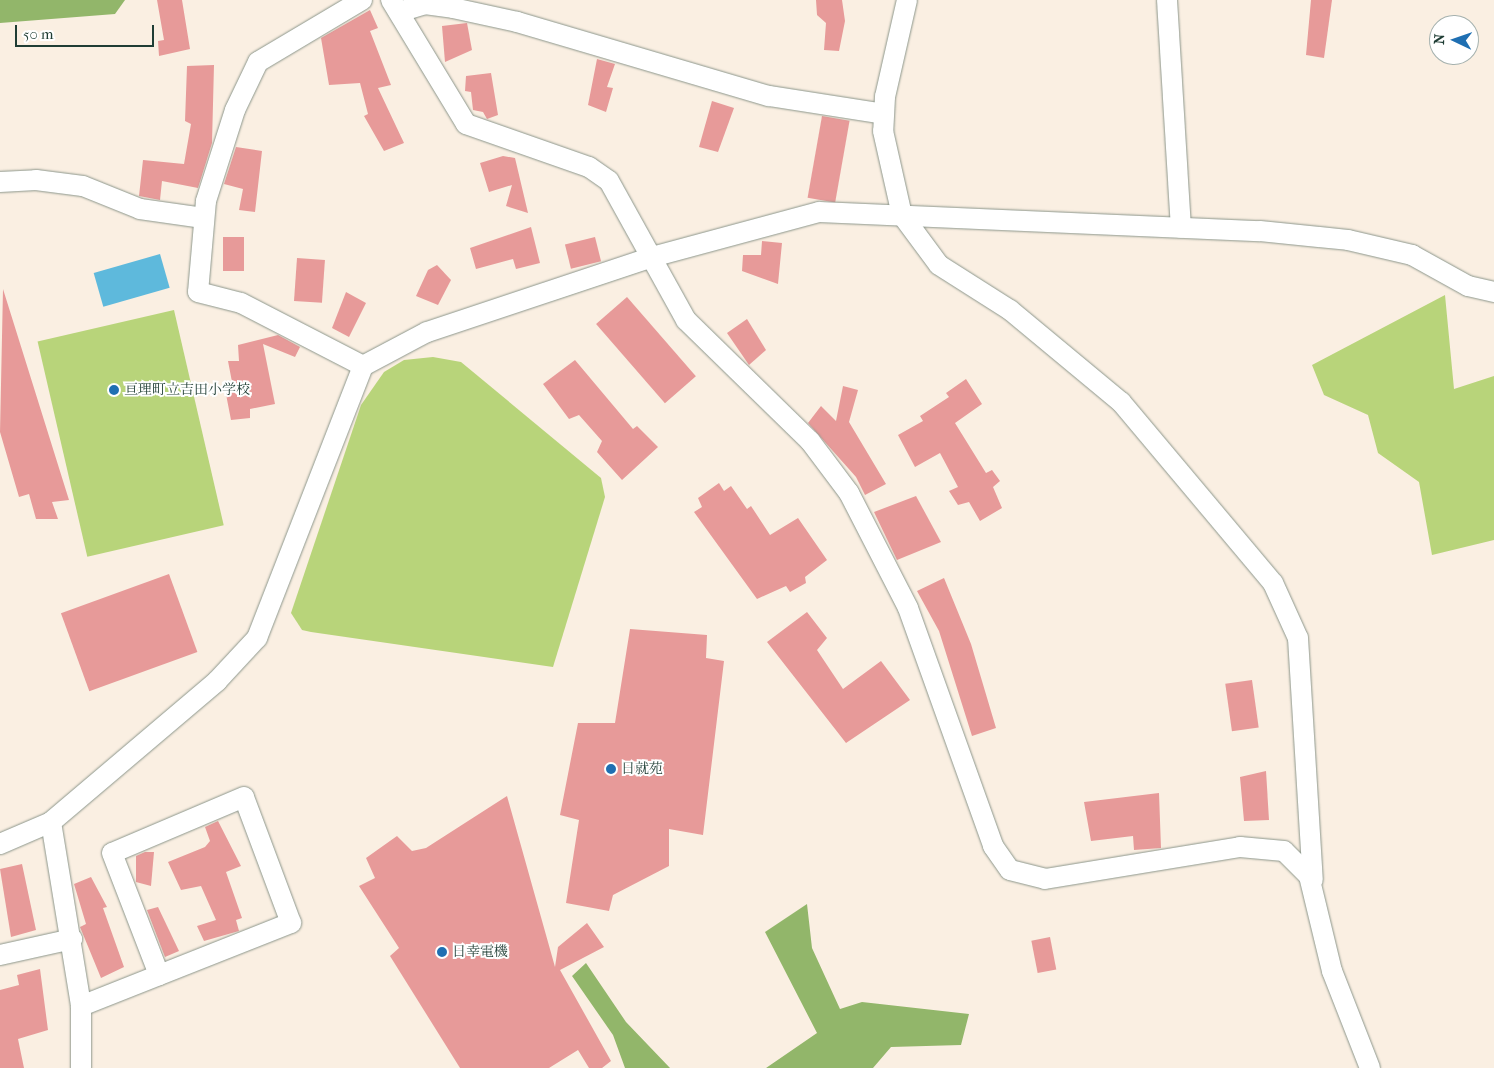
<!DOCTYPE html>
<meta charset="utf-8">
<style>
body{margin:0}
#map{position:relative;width:1494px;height:1068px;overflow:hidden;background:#faefe2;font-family:"IM FELL French Canon","Noto Serif JP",serif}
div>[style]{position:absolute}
.green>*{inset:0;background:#b8d47a;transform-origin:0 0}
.forest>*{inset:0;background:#92b66a}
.water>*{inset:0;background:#5eb9dc;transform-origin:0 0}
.building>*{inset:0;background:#e79a99;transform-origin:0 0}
.roads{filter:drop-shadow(0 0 1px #8c968b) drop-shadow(0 0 1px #8c968b)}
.minor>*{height:20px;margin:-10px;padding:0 10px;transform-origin:10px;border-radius:10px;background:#fff}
.dots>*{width:14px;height:14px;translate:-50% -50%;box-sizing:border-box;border:2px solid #fff;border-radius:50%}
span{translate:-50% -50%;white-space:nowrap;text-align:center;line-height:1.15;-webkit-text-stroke:4px #fff;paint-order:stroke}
.poi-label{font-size:14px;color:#1f3d34}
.left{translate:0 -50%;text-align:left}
.north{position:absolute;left:1429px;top:15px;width:50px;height:50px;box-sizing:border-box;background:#fff;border:1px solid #a5b1ae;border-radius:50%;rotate:273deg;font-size:14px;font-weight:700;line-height:20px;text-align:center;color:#1f3d34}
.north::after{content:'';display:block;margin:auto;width:18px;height:22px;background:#1f6fb2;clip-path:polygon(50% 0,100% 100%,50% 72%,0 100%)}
.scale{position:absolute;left:15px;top:25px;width:139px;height:22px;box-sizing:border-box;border:2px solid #1f3d34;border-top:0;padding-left:6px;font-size:15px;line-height:18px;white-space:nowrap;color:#1f3d34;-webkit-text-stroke:4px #fff;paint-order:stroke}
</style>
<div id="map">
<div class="green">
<i style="clip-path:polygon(1445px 295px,1454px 389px,1494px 376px,1494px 540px,1432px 555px,1419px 482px,1378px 453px,1368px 415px,1324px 395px,1312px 365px)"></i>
<i style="left:174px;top:310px;width:221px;height:140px;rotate:77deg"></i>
<i style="clip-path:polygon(433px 357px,461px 362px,601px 478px,605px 497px,553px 667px,311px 632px,302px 630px,291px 613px,361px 405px,384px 372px,404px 360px)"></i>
</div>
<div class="forest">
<i style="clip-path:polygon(0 0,125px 0,115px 14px,0 23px)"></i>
<i style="clip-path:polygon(807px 904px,812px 948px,840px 1009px,862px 1002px,969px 1014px,961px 1045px,891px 1047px,873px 1068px,766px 1068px,817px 1033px,765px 932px)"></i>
<i style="clip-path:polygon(586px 963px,626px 1022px,670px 1068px,625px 1068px,613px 1035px,572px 976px)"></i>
</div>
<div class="water">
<i style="left:160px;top:254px;width:35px;height:69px;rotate:74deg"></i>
</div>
<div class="building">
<i style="clip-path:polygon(157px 0,182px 0,190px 49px,159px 56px,158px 41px,164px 40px)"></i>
<i style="clip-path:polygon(816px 0,842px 0,845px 21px,839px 51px,824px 50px,826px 23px,817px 15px)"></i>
<i style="clip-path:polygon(1311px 0,1332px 0,1324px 58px,1306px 55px)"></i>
<i style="clip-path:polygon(370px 10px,378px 28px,370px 31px,391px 85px,378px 88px,404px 143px,384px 151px,364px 116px,368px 114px,360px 83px,329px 85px,321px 38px)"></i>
<i style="clip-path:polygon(467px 23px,472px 50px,445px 62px,442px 26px)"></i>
<i style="clip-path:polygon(597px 59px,615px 64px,607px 87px,613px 88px,606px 112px,588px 105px)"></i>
<i style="clip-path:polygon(214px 65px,212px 143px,198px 188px,162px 181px,160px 200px,139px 196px,143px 160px,184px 164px,191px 124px,185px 121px,187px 66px)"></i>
<i style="clip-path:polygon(491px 73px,498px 115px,487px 119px,483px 112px,473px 110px,471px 92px,465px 91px,466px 76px)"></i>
<i style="clip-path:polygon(712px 101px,734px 108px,718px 152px,699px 147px)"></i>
<i style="left:822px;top:116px;width:28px;height:83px;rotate:10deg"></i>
<i style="clip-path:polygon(236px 147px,262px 151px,255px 212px,239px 210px,243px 189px,224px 184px)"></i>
<i style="clip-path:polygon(503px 156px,515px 158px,528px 213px,506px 206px,512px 185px,489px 192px,480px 163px)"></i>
<i style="clip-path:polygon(531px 227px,540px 263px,516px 269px,513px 259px,476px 269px,470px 248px)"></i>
<i style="left:223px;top:237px;width:21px;height:34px"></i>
<i style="left:595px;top:237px;width:25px;height:31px;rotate:76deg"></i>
<i style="clip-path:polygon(762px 241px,782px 243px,778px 284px,742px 271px,743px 255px,761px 255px)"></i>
<i style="left:297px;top:258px;width:28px;height:43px;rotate:4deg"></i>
<i style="clip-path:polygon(437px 265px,451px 280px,438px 305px,416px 296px,428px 270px)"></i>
<i style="clip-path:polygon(3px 289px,69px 500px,52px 502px,58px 519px,36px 519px,29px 494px,19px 497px,0 432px)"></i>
<i style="clip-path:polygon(346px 292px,366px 303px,349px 337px,332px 328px)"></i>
<i style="left:627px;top:297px;width:105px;height:41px;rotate:49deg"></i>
<i style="clip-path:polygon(747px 319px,766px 350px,749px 365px,727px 333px)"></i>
<i style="clip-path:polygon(278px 335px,300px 347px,295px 357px,263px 344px,275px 404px,250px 409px,250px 418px,231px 420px,224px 384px,232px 382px,228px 361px,239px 361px,238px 345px)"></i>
<i style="clip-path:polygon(575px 360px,633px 429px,637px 426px,658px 447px,622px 480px,597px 452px,602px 441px,579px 415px,569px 419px,543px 384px)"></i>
<i style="clip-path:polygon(966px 379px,982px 404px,955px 423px,986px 473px,992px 470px,1000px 481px,993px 487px,1002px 508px,980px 521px,969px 502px,958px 505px,949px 491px,958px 487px,940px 453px,915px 467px,898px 435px,923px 421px,920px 416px,949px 397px,946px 393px)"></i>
<i style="clip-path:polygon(843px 386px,858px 390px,849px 422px,886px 484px,865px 495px,856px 477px,808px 423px,821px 406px,836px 421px)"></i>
<i style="clip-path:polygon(719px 483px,724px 491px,731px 486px,747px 509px,751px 506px,770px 535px,798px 518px,827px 560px,805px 577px,806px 583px,790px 592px,786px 586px,757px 599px,694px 512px,702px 507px,698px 498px)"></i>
<i style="clip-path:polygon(916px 496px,941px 542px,897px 560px,874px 512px)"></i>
<i style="left:169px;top:574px;width:83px;height:115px;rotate:70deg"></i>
<i style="clip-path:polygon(944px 578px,971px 644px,996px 728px,972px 736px,939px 631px,917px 591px)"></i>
<i style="clip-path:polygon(807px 612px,827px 638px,817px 650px,843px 689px,881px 661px,910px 700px,846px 743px,767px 642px)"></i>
<i style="clip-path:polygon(630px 629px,707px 635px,706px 658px,724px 661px,703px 835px,669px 829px,669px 866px,613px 895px,609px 911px,566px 903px,579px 820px,560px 815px,578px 723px,615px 723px)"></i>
<i style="left:1252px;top:680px;width:48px;height:27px;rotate:82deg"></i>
<i style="clip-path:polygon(1266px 771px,1269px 820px,1244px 821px,1240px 777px)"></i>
<i style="clip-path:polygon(1159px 793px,1161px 848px,1134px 850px,1133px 836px,1091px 841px,1084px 802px)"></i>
<i style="clip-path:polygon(507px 796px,555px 967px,558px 947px,587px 923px,604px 947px,560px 970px,611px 1061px,602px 1068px,589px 1068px,578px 1050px,549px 1068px,460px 1068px,390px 956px,399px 948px,359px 886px,375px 878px,366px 858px,397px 836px,412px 851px,426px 848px)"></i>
<i style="clip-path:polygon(218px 821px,241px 866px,226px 872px,242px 918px,236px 920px,239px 931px,204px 941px,197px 926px,216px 920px,201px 886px,181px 890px,168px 862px,205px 847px,210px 841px,205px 827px)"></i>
<i style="clip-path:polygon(145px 852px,154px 852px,151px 886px,136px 882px,136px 856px)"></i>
<i style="clip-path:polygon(22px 864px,36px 930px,11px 937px,0 869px)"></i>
<i style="clip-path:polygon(91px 877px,107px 907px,103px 908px,124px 967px,101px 978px,80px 927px,86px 924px,74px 884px)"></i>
<i style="clip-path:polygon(158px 907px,179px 951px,165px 957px,147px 910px)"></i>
<i style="left:1050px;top:937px;width:33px;height:19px;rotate:79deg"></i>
<i style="clip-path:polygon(40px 969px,48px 1030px,18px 1039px,24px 1068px,0 1068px,0 990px,19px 985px,17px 975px)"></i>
</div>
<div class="roads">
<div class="minor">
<i style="left:362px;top:0;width:121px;rotate:149.2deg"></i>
<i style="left:258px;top:62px;width:53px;rotate:115.6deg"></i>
<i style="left:235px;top:110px;width:96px;rotate:107.7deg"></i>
<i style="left:206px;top:201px;width:91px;rotate:95deg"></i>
<i style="left:198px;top:292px;width:44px;rotate:14.3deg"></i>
<i style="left:241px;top:303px;width:137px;rotate:27.3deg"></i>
<i style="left:391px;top:0;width:145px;rotate:58.8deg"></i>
<i style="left:466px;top:124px;width:130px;rotate:19.3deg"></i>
<i style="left:589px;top:167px;width:24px;rotate:35deg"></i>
<i style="left:609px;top:181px;width:159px;rotate:61deg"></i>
<i style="left:686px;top:320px;width:173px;rotate:44.3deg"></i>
<i style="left:810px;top:441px;width:65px;rotate:53.1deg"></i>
<i style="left:849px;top:493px;width:129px;rotate:62.8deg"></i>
<i style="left:908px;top:608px;width:253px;rotate:70.3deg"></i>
<i style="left:993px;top:846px;width:29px;rotate:55deg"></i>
<i style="left:1010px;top:870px;width:36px;rotate:14deg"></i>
<i style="left:1045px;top:879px;width:198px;rotate:-9.3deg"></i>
<i style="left:1240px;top:847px;width:44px;rotate:5.2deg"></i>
<i style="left:1284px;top:851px;width:35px;rotate:45deg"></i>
<i style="left:1309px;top:876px;width:98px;rotate:76.4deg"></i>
<i style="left:1332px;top:971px;width:104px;rotate:68.6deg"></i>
<i style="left:907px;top:0;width:99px;rotate:102.8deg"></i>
<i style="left:885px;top:97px;width:34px;rotate:93deg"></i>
<i style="left:883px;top:131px;width:86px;rotate:77.3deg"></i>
<i style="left:902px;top:215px;width:62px;rotate:53.5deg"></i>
<i style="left:939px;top:265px;width:84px;rotate:32.4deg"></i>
<i style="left:1010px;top:310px;width:144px;rotate:39.7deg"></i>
<i style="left:1121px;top:402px;width:236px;rotate:50deg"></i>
<i style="left:1273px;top:583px;width:60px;rotate:65.6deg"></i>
<i style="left:1298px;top:638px;width:242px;rotate:86.5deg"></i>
<i style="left:1167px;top:0;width:228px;rotate:86.5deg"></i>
<i style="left:399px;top:12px;width:27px;rotate:-17deg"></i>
<i style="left:425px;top:4px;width:28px;rotate:8deg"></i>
<i style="left:453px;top:8px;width:66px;rotate:12.3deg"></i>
<i style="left:517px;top:22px;width:263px;rotate:16.4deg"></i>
<i style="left:769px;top:96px;width:116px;rotate:8.9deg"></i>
<i style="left:0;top:182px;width:36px;rotate:-3deg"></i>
<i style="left:36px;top:180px;width:47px;rotate:7.3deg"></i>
<i style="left:83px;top:186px;width:61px;rotate:22deg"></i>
<i style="left:140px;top:209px;width:64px;rotate:8.1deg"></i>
<i style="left:51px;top:822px;width:186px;rotate:80.7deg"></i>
<i style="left:81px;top:1006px;width:62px;rotate:90deg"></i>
<i style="left:0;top:844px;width:56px;rotate:-23.3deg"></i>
<i style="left:51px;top:822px;width:218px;rotate:-40.3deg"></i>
<i style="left:217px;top:681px;width:59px;rotate:-47.1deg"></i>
<i style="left:257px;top:638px;width:292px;rotate:-68.7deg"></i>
<i style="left:363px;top:366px;width:72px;rotate:-28deg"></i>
<i style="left:427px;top:332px;width:237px;rotate:-18.4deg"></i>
<i style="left:652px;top:257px;width:173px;rotate:-15.1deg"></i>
<i style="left:819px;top:212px;width:441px;rotate:2.5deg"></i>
<i style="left:1260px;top:231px;width:88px;rotate:5.8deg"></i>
<i style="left:1348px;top:240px;width:66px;rotate:13.2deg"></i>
<i style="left:1412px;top:255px;width:64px;rotate:29deg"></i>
<i style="left:1468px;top:286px;width:27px;rotate:13deg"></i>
<i style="left:0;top:955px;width:74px;rotate:-12.5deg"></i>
<i style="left:81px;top:1006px;width:226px;rotate:-21.6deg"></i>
<i style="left:291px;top:923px;width:134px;rotate:-110.5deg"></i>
<i style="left:244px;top:797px;width:143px;rotate:157deg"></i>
<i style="left:112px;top:853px;width:131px;rotate:68.9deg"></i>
</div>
</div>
<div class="dots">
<i style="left:114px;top:390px;background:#1f6fb2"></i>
<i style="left:611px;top:769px;background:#1f6fb2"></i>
<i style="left:442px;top:952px;background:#1f6fb2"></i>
</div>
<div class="poi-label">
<span class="left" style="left:124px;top:390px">亘理町立吉田小学校</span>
<span class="left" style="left:621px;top:769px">日就苑</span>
<span class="left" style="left:452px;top:952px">日幸電機</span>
</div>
<div class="north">N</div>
<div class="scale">50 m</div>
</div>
